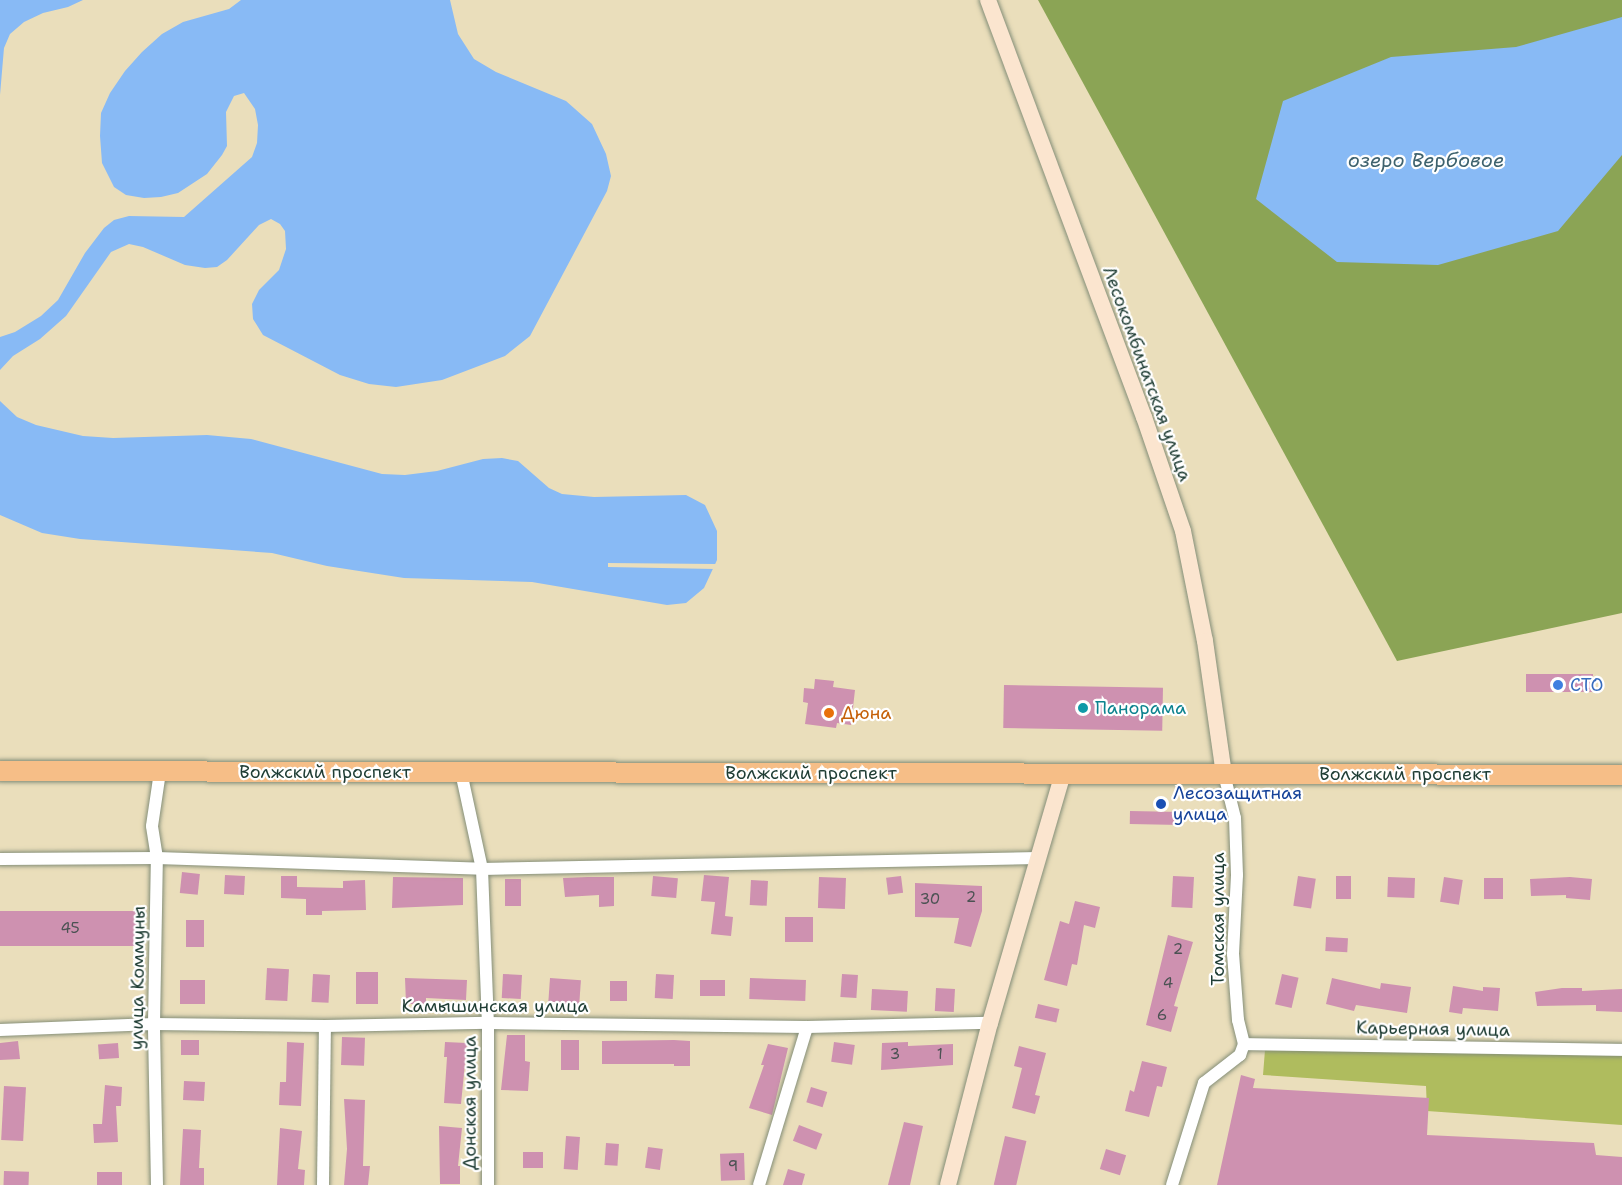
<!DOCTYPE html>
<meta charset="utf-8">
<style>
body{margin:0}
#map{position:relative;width:1622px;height:1185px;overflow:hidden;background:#eadebb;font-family:"Shantell Sans",sans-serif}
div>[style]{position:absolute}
.green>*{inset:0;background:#afbc5e}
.forest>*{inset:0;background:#8ba455}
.water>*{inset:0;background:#88baf5}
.pier>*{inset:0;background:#eadebb}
.building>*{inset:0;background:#ce91b0;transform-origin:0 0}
.roads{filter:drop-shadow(0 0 2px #848e78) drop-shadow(0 0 2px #848e78)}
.street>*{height:12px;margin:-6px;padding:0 6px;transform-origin:6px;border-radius:6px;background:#fff}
.secondary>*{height:16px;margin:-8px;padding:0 8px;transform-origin:8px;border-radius:8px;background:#fbe5cf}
.primary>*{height:20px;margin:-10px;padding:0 10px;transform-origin:10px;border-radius:10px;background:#f6be87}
.dots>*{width:16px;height:16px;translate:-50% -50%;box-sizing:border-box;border:3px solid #fff;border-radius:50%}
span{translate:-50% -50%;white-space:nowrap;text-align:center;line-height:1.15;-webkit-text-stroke:4.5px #fff;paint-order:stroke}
.number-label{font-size:15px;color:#4b5253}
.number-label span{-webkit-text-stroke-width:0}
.street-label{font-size:18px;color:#1f3d34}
.shop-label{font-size:18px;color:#366cbe}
.left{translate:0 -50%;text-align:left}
.culture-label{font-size:18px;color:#0d838f}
.food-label{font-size:18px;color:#c56008}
.transit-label{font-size:18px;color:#164399}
.water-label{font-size:20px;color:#3e626e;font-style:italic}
</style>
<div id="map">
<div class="green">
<i style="clip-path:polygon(1622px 1046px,1622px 1125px,1427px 1111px,1426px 1086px,1263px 1075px,1265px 1050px)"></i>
</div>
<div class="forest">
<i style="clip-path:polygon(1038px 0,1622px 0,1622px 613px,1397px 661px)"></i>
</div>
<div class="water">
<i style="clip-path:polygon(0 0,83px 0,68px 7px,43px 13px,24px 22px,10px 34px,4px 48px,0 95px)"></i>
<i style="clip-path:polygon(241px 0,450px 0,458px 34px,474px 59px,496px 72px,566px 101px,592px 124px,606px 154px,611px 176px,607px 191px,530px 336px,505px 356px,442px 380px,396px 387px,369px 384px,340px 375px,263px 335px,253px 319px,252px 304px,259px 290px,279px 270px,286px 249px,285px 231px,280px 224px,271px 219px,259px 225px,227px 260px,217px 267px,205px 268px,185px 265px,143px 247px,129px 244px,111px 252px,66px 316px,40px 339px,13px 356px,0 370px,0 337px,15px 332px,41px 316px,58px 300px,85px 253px,104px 228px,114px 220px,129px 216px,184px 217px,252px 157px,257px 143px,258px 125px,255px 109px,244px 93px,234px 96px,226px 112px,227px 146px,222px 155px,207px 174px,178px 193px,161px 197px,144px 198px,126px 195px,114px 187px,102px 163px,100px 136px,101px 113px,110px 93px,125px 71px,142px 52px,162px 34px,183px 22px,229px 9px)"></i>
<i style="clip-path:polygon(1622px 17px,1622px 155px,1558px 231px,1438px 265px,1337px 262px,1256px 199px,1283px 101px,1391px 57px,1516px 47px)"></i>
<i style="clip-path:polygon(0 401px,17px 417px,36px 425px,83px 436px,113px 438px,207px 435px,251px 439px,382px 474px,405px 475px,437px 471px,483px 459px,502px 458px,518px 461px,549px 488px,562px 494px,594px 497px,686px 495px,705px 505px,717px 531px,717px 560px,704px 588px,686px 603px,667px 605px,532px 582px,404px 578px,327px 566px,272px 553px,80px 539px,42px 533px,0 515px)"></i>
</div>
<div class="pier">
<i style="clip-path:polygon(608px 563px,715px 564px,715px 569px,608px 567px)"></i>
</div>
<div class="building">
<i style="left:1593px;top:674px;width:18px;height:67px;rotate:90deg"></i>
<i style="clip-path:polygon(815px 679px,834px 681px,833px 687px,855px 690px,851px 725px,837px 723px,836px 728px,805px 724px,808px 703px,803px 702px,804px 688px,814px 689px)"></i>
<i style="left:1004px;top:685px;width:159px;height:43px;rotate:1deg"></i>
<i style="left:1130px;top:811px;width:51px;height:13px;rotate:1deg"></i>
<i style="left:182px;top:872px;width:18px;height:21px;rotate:6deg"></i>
<i style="left:225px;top:875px;width:20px;height:19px;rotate:3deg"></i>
<i style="clip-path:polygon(704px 875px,729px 877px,725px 916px,733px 917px,731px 936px,711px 934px,715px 902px,701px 901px)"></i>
<i style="clip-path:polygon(281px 876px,297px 876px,297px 887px,343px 888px,343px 881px,365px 880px,366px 910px,322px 911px,322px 915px,306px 915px,306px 899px,281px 898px)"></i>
<i style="left:653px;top:876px;width:25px;height:20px;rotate:5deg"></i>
<i style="left:901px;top:876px;width:17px;height:15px;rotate:83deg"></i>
<i style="left:1173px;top:876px;width:21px;height:31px;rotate:3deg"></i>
<i style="left:1298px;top:876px;width:18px;height:30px;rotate:9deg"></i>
<i style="left:1351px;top:876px;width:23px;height:15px;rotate:90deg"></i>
<i style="clip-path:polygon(393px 877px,463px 878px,463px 905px,392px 908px)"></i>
<i style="clip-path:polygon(588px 877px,614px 877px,614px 906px,599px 907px,599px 895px,565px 897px,563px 878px)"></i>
<i style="left:819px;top:877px;width:27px;height:31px;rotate:2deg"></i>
<i style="left:1388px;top:877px;width:27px;height:20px;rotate:2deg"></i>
<i style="left:1444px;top:877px;width:19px;height:25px;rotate:9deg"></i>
<i style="clip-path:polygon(1570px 877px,1592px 879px,1590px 900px,1566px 898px,1566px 895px,1531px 896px,1530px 879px)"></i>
<i style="left:1484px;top:878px;width:19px;height:21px"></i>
<i style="left:505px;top:879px;width:16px;height:27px"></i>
<i style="left:751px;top:880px;width:17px;height:25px;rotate:3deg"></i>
<i style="clip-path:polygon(915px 883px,982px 886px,982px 911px,971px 947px,954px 943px,959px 918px,915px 917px)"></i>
<i style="clip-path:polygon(1075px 901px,1100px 907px,1095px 928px,1084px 925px,1077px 965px,1072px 964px,1067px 986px,1044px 980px,1060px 921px,1069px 924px)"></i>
<i style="left:0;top:911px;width:139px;height:35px"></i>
<i style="left:785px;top:917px;width:28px;height:25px"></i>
<i style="left:186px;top:920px;width:18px;height:27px"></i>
<i style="clip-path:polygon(1168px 935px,1193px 942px,1174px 1006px,1178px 1007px,1171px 1032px,1146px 1025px)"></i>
<i style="left:1326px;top:937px;width:22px;height:14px;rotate:3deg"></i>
<i style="left:267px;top:968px;width:22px;height:32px;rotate:3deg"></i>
<i style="left:356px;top:972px;width:22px;height:32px"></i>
<i style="left:313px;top:974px;width:17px;height:28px;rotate:3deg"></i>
<i style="left:503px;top:974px;width:19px;height:24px;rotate:3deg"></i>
<i style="left:656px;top:974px;width:18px;height:24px;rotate:3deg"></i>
<i style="left:842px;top:974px;width:16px;height:23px;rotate:4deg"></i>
<i style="left:1282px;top:974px;width:17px;height:31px;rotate:13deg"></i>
<i style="clip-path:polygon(405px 978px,467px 980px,466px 1000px,426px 998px,426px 1004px,406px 1004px)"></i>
<i style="left:550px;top:978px;width:31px;height:25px;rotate:4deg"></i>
<i style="left:750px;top:978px;width:56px;height:21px;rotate:2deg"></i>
<i style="clip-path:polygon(1332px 978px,1380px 989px,1381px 983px,1411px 987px,1407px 1013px,1356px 1005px,1354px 1011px,1326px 1004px)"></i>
<i style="left:180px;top:980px;width:25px;height:24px"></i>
<i style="left:700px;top:980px;width:25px;height:16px"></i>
<i style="left:610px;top:981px;width:17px;height:20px"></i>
<i style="clip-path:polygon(1453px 986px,1483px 991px,1483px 987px,1500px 988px,1498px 1011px,1463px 1008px,1462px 1014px,1449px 1012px)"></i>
<i style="left:936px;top:988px;width:19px;height:23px;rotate:3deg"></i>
<i style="clip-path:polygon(1562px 988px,1582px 988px,1582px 991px,1622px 989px,1622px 1012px,1596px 1011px,1596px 1005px,1537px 1006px,1535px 992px)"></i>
<i style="left:872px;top:989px;width:36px;height:21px;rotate:3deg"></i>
<i style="left:1038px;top:1004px;width:22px;height:14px;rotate:13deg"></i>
<i style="clip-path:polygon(507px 1035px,525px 1035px,525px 1061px,530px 1062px,528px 1091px,501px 1090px)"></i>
<i style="left:342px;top:1037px;width:23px;height:28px;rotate:2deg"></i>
<i style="left:181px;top:1040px;width:18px;height:15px"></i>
<i style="left:561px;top:1040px;width:18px;height:30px"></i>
<i style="clip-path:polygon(674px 1040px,690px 1041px,690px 1066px,674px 1066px,674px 1064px,602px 1064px,602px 1041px)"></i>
<i style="clip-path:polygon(18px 1041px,20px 1059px,0 1060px,0 1043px)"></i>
<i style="clip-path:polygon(287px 1042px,304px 1043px,301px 1106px,279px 1105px,280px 1082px,286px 1082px)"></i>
<i style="clip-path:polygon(445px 1042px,467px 1043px,461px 1104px,444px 1103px,447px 1057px,444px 1057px)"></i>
<i style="left:834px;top:1042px;width:21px;height:20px;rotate:8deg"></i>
<i style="clip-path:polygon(908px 1042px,908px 1046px,953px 1044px,953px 1065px,881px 1070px,882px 1043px)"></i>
<i style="left:118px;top:1043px;width:15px;height:20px;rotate:86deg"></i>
<i style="clip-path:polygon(768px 1044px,788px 1048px,772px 1115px,749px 1108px,764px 1065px,761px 1065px)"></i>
<i style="clip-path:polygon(1019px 1046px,1046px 1053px,1035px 1095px,1040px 1096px,1035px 1114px,1012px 1108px,1022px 1068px,1014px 1066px)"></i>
<i style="clip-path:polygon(1142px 1061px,1167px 1067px,1162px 1087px,1157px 1086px,1149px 1117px,1125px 1111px,1130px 1090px,1134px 1092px)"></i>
<i style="clip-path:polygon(1241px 1075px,1255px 1079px,1253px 1088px,1429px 1098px,1427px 1135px,1594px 1143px,1596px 1155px,1622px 1157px,1622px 1185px,1217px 1185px)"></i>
<i style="left:184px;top:1081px;width:21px;height:19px;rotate:3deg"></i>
<i style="clip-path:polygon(105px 1085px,122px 1087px,121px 1106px,116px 1106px,118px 1142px,94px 1143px,93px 1124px,102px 1124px)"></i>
<i style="left:4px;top:1086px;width:22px;height:54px;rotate:3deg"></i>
<i style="left:811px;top:1087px;width:17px;height:16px;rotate:17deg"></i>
<i style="clip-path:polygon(344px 1099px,365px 1100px,363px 1166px,370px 1166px,368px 1185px,344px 1185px,347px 1149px)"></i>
<i style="clip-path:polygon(904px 1122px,923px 1126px,910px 1185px,888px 1185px)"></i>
<i style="left:799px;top:1125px;width:25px;height:17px;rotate:21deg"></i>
<i style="clip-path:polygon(439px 1126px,462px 1128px,458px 1166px,460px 1166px,460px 1184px,440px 1184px)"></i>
<i style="clip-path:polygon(280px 1128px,302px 1131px,298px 1169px,305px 1170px,304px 1185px,277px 1185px)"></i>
<i style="clip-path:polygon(183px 1129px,201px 1130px,199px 1168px,204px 1168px,204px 1185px,180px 1185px)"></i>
<i style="left:566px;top:1136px;width:14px;height:33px;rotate:4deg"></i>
<i style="left:1005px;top:1136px;width:22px;height:50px;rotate:13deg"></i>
<i style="left:606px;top:1143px;width:13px;height:22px;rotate:4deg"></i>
<i style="left:648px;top:1147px;width:15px;height:21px;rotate:8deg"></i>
<i style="left:1106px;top:1149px;width:21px;height:21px;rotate:17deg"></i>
<i style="left:523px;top:1152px;width:20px;height:16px"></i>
<i style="left:744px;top:1153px;width:27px;height:24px;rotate:88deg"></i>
<i style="clip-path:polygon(788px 1169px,805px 1174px,802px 1185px,783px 1185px)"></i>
<i style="left:4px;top:1171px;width:25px;height:14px;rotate:2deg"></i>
<i style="left:97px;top:1172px;width:25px;height:13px"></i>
</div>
<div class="roads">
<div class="street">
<i style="left:461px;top:772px;width:99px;rotate:77.8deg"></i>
<i style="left:482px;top:869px;width:154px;rotate:87.8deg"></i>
<i style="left:488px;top:1023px;width:162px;rotate:90deg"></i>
<i style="left:0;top:859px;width:157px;rotate:-0.4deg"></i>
<i style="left:157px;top:858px;width:325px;rotate:1.9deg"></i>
<i style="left:482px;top:869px;width:556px;rotate:-1.13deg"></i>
<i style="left:0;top:1030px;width:154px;rotate:-2.2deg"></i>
<i style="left:154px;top:1024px;width:171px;rotate:0.7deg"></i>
<i style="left:325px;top:1026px;width:163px;rotate:-1.1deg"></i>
<i style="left:488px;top:1023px;width:319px;rotate:0.7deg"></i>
<i style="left:807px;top:1027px;width:183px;rotate:-1.3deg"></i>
<i style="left:1244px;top:1044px;width:378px;rotate:0.9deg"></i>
<i style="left:157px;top:1185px;width:161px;rotate:-91.1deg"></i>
<i style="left:154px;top:1024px;width:166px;rotate:-89deg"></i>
<i style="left:157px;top:858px;width:32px;rotate:-99deg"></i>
<i style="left:152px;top:826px;width:55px;rotate:-81.6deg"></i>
<i style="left:323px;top:1185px;width:159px;rotate:-89.3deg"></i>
<i style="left:759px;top:1185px;width:165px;rotate:-73.1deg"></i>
<i style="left:1172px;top:1185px;width:107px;rotate:-72.6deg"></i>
<i style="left:1204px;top:1083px;width:46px;rotate:-37.9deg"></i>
<i style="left:1240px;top:1055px;width:12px;rotate:-70deg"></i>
<i style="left:1244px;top:1044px;width:25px;rotate:-104deg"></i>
<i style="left:1238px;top:1020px;width:66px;rotate:-94.3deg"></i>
<i style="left:1233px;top:954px;width:79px;rotate:-87.1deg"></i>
<i style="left:1237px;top:875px;width:57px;rotate:-92deg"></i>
<i style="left:1235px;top:818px;width:45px;rotate:-104deg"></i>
</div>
<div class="secondary">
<i style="left:988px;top:0;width:445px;rotate:69.5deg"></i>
<i style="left:1144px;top:417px;width:120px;rotate:71.1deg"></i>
<i style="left:1183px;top:531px;width:112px;rotate:78.7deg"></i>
<i style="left:1205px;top:641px;width:134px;rotate:81.9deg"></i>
<i style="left:948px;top:1185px;width:167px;rotate:-75.5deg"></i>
<i style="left:990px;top:1023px;width:260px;rotate:-73.7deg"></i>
</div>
<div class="primary">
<i style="left:0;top:771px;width:1622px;rotate:0.14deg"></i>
</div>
</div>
<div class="dots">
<i style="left:1558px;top:685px;background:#3f7fe0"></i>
<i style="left:1083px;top:708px;background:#0f9aa8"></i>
<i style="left:829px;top:713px;background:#e8710a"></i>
<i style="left:1161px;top:804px;background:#1a4fb4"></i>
</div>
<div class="number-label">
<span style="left:971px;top:898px">2</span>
<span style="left:930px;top:900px">30</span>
<span style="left:70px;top:929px">45</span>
<span style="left:1178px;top:950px">2</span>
<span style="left:1168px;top:984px">4</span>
<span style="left:1162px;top:1016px">6</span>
<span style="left:895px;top:1055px">3</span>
<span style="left:940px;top:1055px">1</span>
<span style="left:733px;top:1167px">9</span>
</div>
<div class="street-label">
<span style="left:1147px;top:374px;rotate:70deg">Лесокомбинатская улица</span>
<span style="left:325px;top:772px">Волжский проспект</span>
<span style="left:811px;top:773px">Волжский проспект</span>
<span style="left:1405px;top:774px">Волжский проспект</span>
<span style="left:1218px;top:919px;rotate:-90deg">Томская улица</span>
<span style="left:138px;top:978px;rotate:-89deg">улица Коммуны</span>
<span style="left:495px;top:1006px">Камышинская улица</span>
<span style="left:1433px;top:1029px;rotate:1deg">Карьерная улица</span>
<span style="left:470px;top:1103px;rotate:-90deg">Донская улица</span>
</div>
<div class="shop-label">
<span class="left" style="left:1570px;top:685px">СТО</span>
</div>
<div class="culture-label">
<span class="left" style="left:1095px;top:708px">Панорама</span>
</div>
<div class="food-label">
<span class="left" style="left:841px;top:713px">Дюна</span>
</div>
<div class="transit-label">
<span class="left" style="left:1173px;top:804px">Лесозащитная<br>улица</span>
</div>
<div class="water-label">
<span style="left:1426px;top:160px">озеро Вербовое</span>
</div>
</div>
